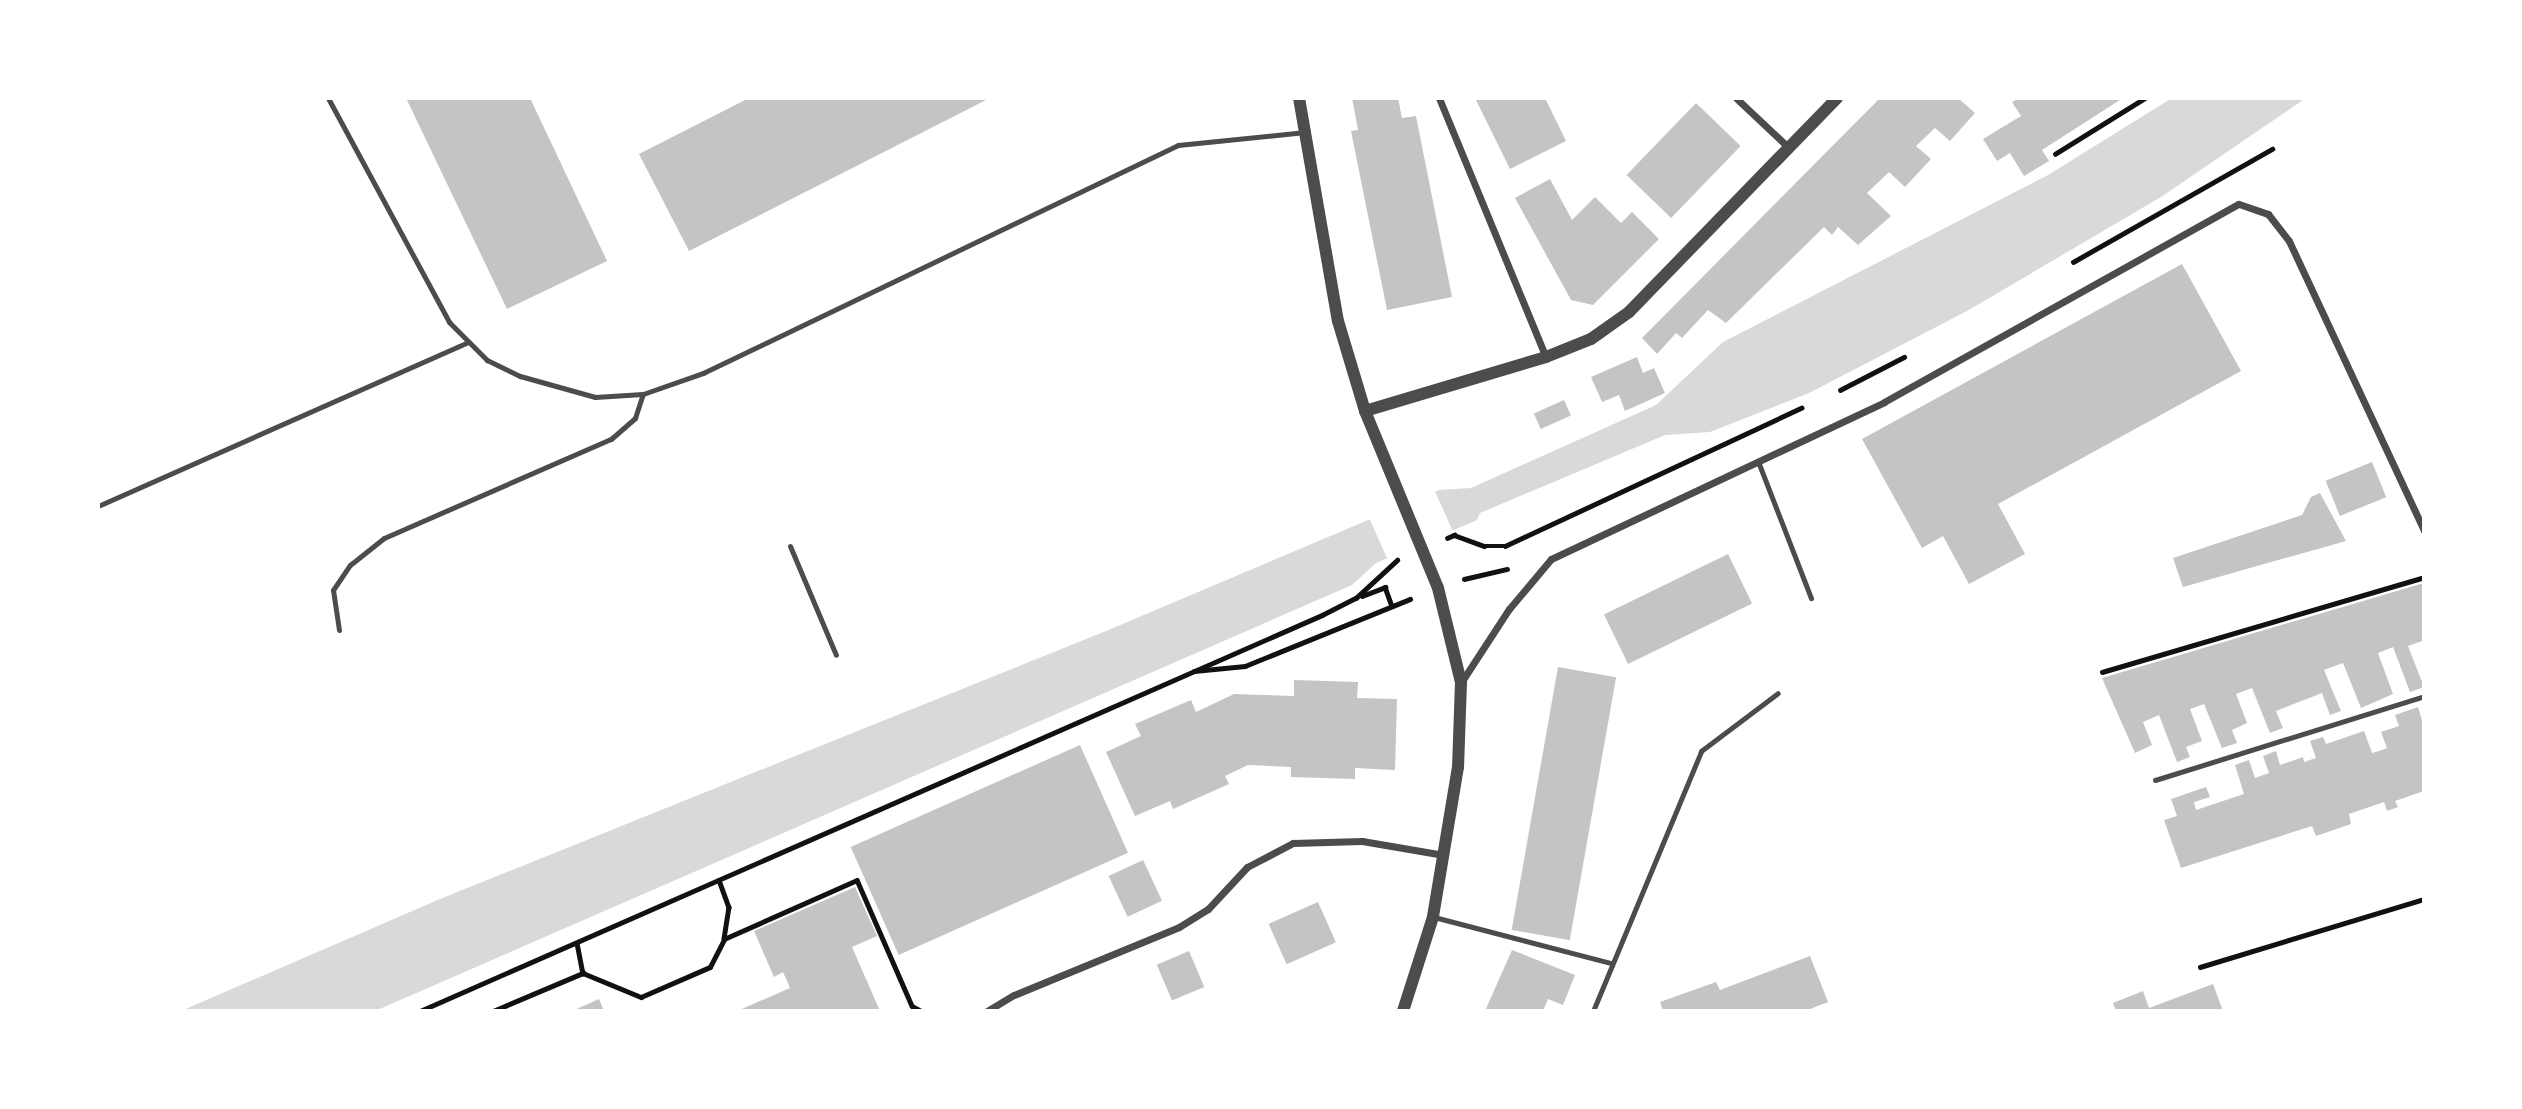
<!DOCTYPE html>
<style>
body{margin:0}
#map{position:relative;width:2522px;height:1109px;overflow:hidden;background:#fff;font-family:Poppins,sans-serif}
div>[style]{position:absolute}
.water>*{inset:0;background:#d9d9d9}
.pier>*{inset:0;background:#fff;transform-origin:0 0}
.building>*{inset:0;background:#c4c4c4;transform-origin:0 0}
.path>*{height:4.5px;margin:-2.25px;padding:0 2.25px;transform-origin:2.25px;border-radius:2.25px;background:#111}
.service>*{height:5px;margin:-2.5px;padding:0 2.5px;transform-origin:2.5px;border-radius:2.5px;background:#4c4c4c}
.minor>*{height:7px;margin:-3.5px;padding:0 3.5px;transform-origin:3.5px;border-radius:3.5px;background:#4c4c4c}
.tertiary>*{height:12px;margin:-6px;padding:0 6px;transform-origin:6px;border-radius:6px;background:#4c4c4c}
span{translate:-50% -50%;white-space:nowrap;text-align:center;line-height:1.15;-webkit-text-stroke:6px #fff;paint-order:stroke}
.frame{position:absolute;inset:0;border:100px solid #fff;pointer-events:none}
</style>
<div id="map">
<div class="water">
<i style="clip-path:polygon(2172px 98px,2306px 98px,2161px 197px,1967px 311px,1809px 393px,1710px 432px,1665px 435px,1480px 513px,1477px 520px,1376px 563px,1352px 585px,375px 1011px,181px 1011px,440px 899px,1106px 631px,1439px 490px,1471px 488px,1656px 405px,1723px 342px,2048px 175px)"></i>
</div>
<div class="pier">
<i style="left:1434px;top:489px;width:49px;height:71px;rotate:66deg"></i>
</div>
<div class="building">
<i style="clip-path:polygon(406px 98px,530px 98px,607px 261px,507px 309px)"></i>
<i style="clip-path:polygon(749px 98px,990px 98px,689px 251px,639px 154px)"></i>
<i style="clip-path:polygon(1352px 98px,1398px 98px,1402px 118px,1416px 116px,1452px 297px,1387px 310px,1351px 131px,1358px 130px)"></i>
<i style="clip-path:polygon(1475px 98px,1545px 98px,1566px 141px,1510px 169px)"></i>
<i style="clip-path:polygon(1880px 98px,1958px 98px,1975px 113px,1950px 141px,1935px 128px,1916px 146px,1931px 159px,1905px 187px,1889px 172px,1867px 193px,1891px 216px,1858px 245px,1838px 227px,1832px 235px,1824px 227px,1726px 323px,1708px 310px,1682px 338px,1676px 333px,1657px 354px,1642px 338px)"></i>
<i style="clip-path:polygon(2019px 98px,2123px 98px,2042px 150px,2049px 161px,2024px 176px,2010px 153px,1997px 161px,1983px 139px,2021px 116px,2012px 102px)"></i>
<i style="left:1696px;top:103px;width:62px;height:100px;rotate:44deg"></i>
<i style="clip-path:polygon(1550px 179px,1572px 220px,1595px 197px,1621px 223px,1632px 212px,1659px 239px,1593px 305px,1571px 300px,1515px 198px)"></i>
<i style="clip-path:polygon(2182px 264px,2241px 371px,1998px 504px,2025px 554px,1969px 584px,1943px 536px,1922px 548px,1862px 439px)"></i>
<i style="clip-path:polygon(1637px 357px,1643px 373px,1654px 368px,1665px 393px,1625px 411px,1619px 395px,1602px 402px,1591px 377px)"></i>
<i style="left:1564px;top:400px;width:17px;height:33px;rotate:66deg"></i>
<i style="left:2372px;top:462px;width:38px;height:50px;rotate:68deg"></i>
<i style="clip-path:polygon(2320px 493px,2346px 541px,2183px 587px,2173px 558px,2302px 515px,2311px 497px)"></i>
<i style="left:1728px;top:554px;width:55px;height:138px;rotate:64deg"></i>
<i style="clip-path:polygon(2424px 583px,2424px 646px,2422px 641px,2408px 646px,2424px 687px,2410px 692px,2393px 647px,2378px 653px,2393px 694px,2361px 708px,2343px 663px,2324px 670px,2341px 711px,2330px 715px,2322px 693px,2276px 711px,2283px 728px,2270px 733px,2252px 688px,2236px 694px,2247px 723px,2232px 730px,2237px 743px,2222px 748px,2204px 704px,2190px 709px,2202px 741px,2186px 747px,2190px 757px,2177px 762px,2159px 715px,2143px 722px,2152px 745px,2135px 753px,2102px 678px)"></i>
<i style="left:1558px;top:667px;width:59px;height:267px;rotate:10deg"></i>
<i style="clip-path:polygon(1294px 680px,1358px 682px,1357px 698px,1397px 699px,1395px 770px,1355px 768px,1355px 779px,1291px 777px,1291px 767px,1248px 765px,1225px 776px,1229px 784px,1173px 809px,1170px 801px,1135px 816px,1106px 752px,1141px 736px,1135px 724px,1191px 700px,1196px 712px,1234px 694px,1294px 696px)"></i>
<i style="clip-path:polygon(2418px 707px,2424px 727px,2424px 791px,2395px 801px,2398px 807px,2387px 811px,2384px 802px,2349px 814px,2351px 824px,2316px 836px,2312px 826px,2181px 868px,2164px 820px,2177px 816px,2171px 799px,2206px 787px,2210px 797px,2194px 802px,2196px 810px,2244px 794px,2235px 765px,2249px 760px,2255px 778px,2269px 773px,2263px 756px,2276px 751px,2280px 765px,2303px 757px,2304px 762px,2316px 758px,2310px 741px,2323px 737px,2326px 744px,2364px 731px,2372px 753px,2379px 751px,2387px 748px,2381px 732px,2399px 726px,2395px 715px)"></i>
<i style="left:1080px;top:745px;width:118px;height:251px;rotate:66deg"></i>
<i style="left:1143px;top:860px;width:45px;height:38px;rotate:65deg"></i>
<i style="clip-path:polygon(855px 887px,877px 936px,852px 947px,880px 1011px,737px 1011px,790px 988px,783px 972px,774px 977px,754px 931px)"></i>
<i style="left:1318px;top:902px;width:44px;height:54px;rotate:66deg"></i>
<i style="clip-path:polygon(1512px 950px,1575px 975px,1563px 1005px,1548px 999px,1543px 1011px,1485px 1011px)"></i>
<i style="left:1189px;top:951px;width:39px;height:35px;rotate:67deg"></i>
<i style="clip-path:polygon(1810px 956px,1828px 1002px,1805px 1011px,1663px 1011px,1660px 1002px,1716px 982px,1720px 990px)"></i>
<i style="clip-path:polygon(2213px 984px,2223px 1011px,2116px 1011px,2113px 1003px,2143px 991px,2149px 1008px)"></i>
<i style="clip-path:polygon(599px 999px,604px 1011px,572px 1011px)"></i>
</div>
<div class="path">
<i style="left:2055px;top:154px;width:106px;rotate:-31.9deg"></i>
<i style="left:2073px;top:262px;width:229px;rotate:-29.6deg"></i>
<i style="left:1840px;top:390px;width:72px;rotate:-27.3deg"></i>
<i style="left:1447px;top:538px;width:8px;rotate:-23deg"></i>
<i style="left:1454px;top:535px;width:32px;rotate:20deg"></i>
<i style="left:1484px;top:546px;width:21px"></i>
<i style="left:1505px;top:546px;width:327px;rotate:-25deg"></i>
<i style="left:1464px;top:579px;width:44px;rotate:-13.1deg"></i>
<i style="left:1362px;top:596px;width:25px;rotate:-21deg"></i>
<i style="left:1385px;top:587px;width:20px;rotate:70deg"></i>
<i style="left:1194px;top:671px;width:51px;rotate:-5.6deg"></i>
<i style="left:1245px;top:666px;width:178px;rotate:-22.1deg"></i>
<i style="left:2102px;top:672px;width:336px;rotate:-16.4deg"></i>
<i style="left:719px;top:880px;width:29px;rotate:70deg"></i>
<i style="left:729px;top:907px;width:32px;rotate:99deg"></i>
<i style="left:577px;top:943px;width:31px;rotate:79deg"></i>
<i style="left:2200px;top:967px;width:234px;rotate:-16.9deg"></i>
<i style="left:420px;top:1011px;width:985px;rotate:-23.7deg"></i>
<i style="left:1322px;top:615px;width:38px;rotate:-27deg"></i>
<i style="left:1356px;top:598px;width:56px;rotate:-42.8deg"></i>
<i style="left:493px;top:1011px;width:98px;rotate:-22.9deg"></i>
<i style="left:583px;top:973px;width:63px;rotate:22.5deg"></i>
<i style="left:641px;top:997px;width:75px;rotate:-23.5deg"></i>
<i style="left:710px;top:967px;width:31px;rotate:-63deg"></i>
<i style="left:724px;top:939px;width:145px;rotate:-23.9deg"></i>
<i style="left:857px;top:880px;width:137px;rotate:66.4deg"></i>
<i style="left:912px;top:1006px;width:10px;rotate:29deg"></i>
</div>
<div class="service">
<i style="left:328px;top:98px;width:255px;rotate:61.6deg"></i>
<i style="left:449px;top:322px;width:54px;rotate:45deg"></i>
<i style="left:487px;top:360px;width:37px;rotate:26deg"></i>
<i style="left:520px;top:376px;width:78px;rotate:15.6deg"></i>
<i style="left:595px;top:397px;width:48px;rotate:-3.6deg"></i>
<i style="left:643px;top:394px;width:64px;rotate:-19.3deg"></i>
<i style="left:703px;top:373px;width:527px;rotate:-25.64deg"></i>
<i style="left:1178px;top:145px;width:128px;rotate:-5.8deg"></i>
<i style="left:1759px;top:464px;width:144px;rotate:68.8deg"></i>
<i style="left:98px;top:506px;width:405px;rotate:-23.9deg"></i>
<i style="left:790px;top:546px;width:118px;rotate:67.1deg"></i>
<i style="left:339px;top:630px;width:40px;rotate:-98.5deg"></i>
<i style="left:333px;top:590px;width:30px;rotate:-56deg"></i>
<i style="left:350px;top:565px;width:43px;rotate:-38.5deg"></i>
<i style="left:384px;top:538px;width:248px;rotate:-23.6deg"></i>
<i style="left:611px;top:439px;width:32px;rotate:-41deg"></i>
<i style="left:635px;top:418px;width:25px;rotate:-72deg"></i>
<i style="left:2155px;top:780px;width:282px;rotate:-17.3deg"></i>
<i style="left:1434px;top:917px;width:183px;rotate:14.6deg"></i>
<i style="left:1593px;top:1011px;width:282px;rotate:-67.4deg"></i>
<i style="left:1701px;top:751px;width:96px;rotate:-37deg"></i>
</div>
<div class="minor">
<i style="left:1439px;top:98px;width:280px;rotate:67.6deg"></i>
<i style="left:1736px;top:98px;width:73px;rotate:43.3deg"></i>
<i style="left:1462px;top:681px;width:86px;rotate:-56.9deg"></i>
<i style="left:1509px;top:609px;width:65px;rotate:-50deg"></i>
<i style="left:1551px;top:559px;width:368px;rotate:-25.2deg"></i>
<i style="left:1884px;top:402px;width:406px;rotate:-29.2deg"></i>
<i style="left:2239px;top:204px;width:31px;rotate:19deg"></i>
<i style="left:2268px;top:214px;width:34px;rotate:52deg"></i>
<i style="left:2289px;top:241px;width:320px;rotate:65deg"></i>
<i style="left:987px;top:1011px;width:31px;rotate:-31deg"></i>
<i style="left:1014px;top:995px;width:178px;rotate:-22.4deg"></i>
<i style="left:1179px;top:927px;width:34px;rotate:-32deg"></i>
<i style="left:1208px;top:909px;width:57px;rotate:-47.1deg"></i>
<i style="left:1247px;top:867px;width:52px;rotate:-27.6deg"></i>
<i style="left:1293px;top:843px;width:69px;rotate:-1.7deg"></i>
<i style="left:1362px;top:841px;width:83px;rotate:9.7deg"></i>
</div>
<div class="tertiary">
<i style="left:1299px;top:98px;width:226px;rotate:80.1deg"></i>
<i style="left:1338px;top:321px;width:94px;rotate:73.3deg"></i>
<i style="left:1365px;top:411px;width:191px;rotate:67.6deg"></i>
<i style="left:1438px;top:588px;width:97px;rotate:76.3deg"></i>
<i style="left:1461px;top:682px;width:85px;rotate:92deg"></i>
<i style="left:1458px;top:767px;width:152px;rotate:99.5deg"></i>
<i style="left:1433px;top:917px;width:99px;rotate:107.7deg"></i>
<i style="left:1365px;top:411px;width:189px;rotate:-16.6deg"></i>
<i style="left:1546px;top:357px;width:48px;rotate:-21.8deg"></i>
<i style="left:1591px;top:339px;width:47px;rotate:-35.4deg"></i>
<i style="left:1629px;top:312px;width:298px;rotate:-45.8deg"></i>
</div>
<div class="frame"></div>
</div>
